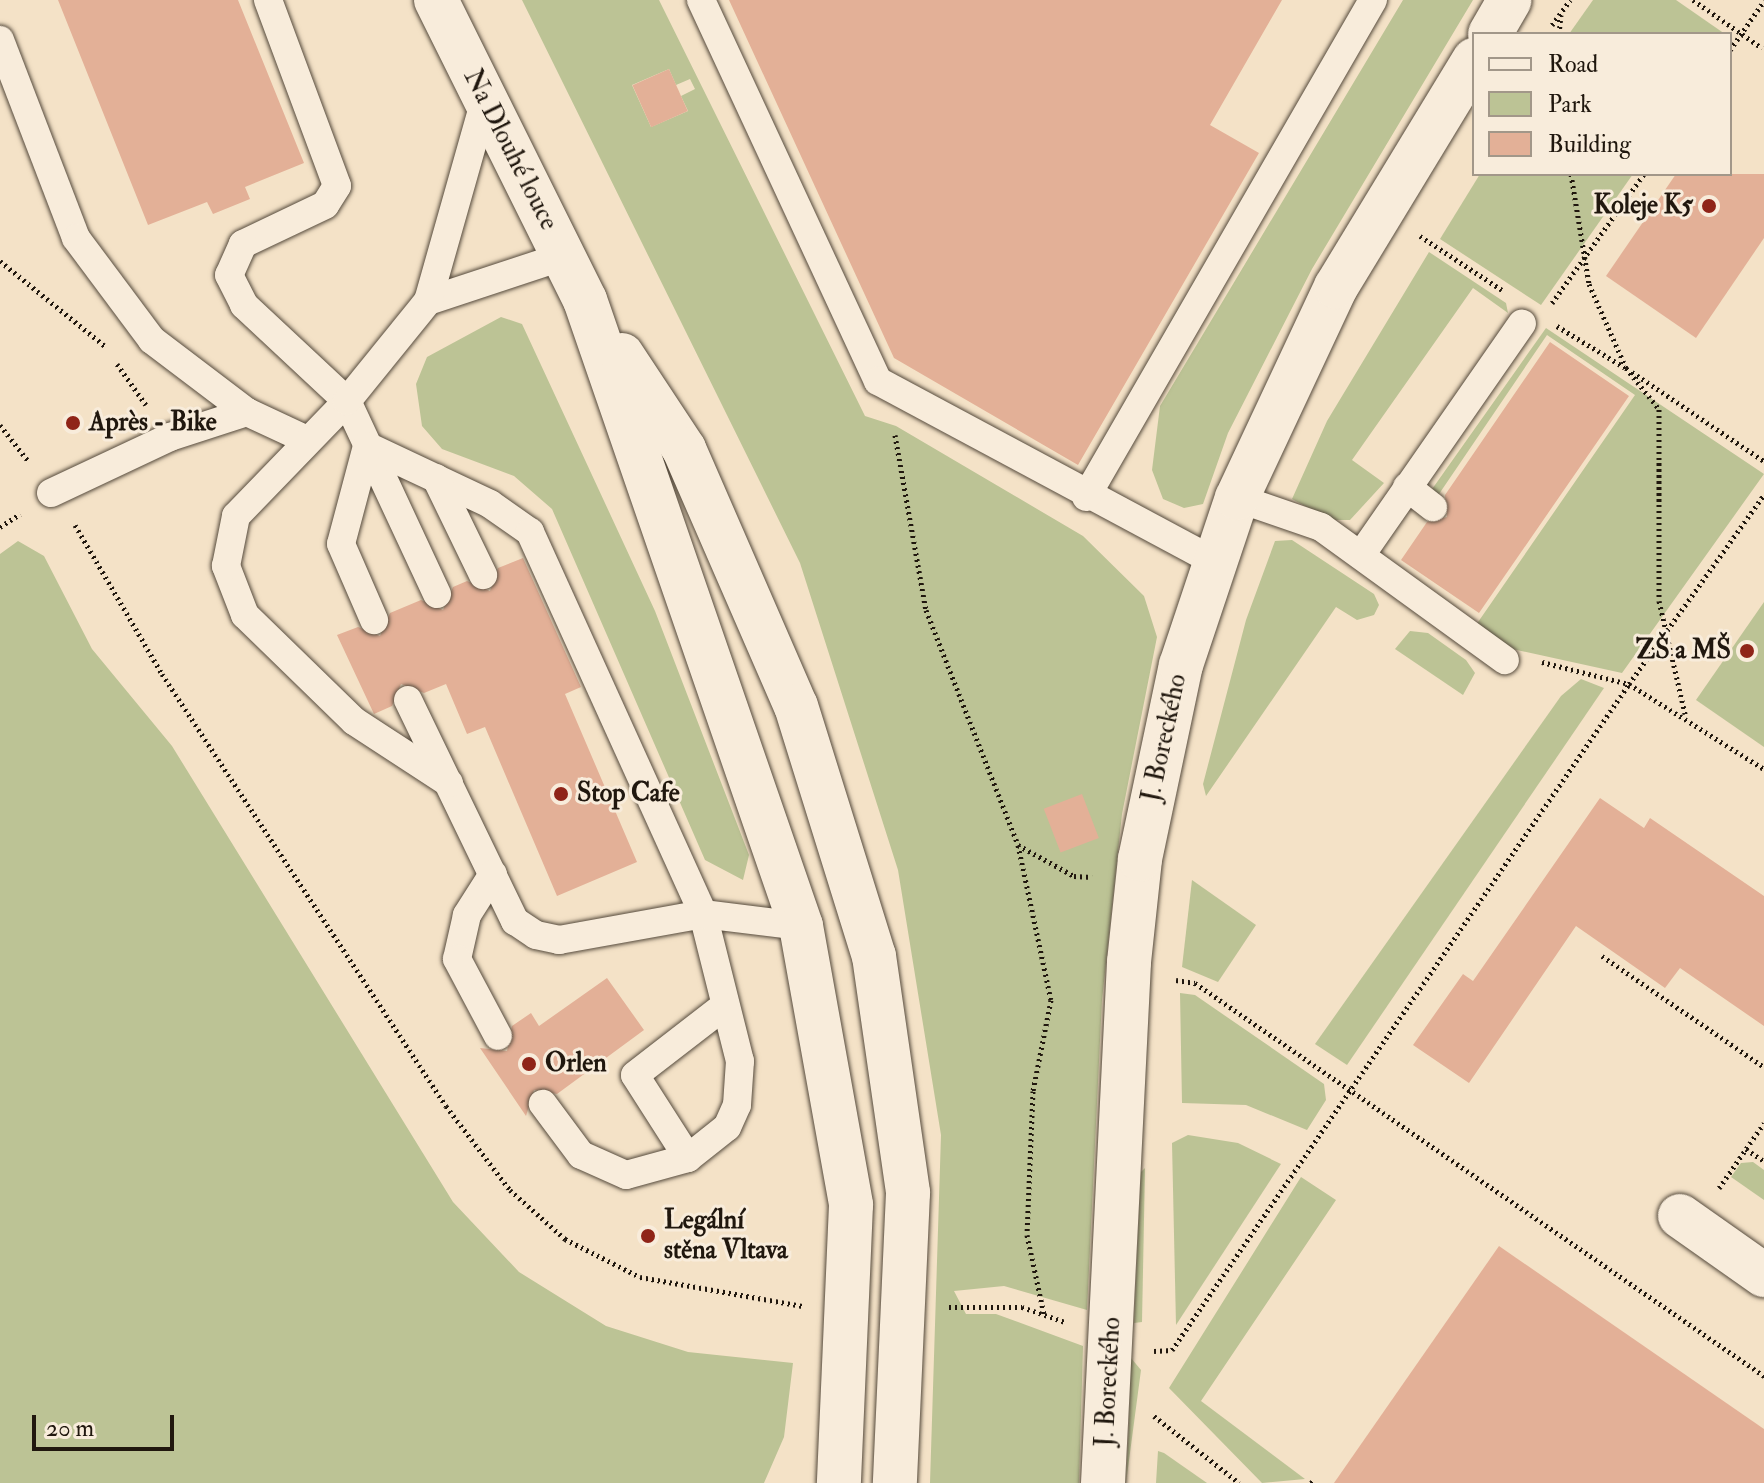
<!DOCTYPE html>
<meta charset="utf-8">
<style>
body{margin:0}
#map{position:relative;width:1764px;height:1483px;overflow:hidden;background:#f4e2c7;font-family:"IM FELL Double Pica",serif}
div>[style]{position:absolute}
.green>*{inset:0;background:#bcc395}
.building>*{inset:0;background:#e3b097;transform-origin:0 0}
.path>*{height:5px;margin-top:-2.5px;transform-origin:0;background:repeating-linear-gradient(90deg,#20170e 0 2px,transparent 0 6px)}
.roads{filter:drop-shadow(0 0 2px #554a3c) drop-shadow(0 0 2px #554a3c)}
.service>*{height:28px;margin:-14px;padding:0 14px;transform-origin:14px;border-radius:14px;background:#f8ecdb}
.minor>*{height:44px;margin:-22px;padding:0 22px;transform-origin:22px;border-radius:22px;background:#f8ecdb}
.secondary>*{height:44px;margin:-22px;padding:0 22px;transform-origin:22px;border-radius:22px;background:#f8ecdb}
.dots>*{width:22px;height:22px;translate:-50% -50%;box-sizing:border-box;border:4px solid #f8ecdb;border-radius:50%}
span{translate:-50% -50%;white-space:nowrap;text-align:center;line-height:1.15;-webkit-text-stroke:6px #f8ecdb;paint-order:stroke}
.street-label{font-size:26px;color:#20170e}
.poi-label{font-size:26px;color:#20170e;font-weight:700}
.right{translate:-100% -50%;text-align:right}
.left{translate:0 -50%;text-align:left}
.legend{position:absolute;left:1472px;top:32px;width:260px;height:144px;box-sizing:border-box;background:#f8ecdb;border:2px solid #a29789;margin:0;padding:10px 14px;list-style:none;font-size:24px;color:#20170e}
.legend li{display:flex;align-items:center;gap:16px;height:40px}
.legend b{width:40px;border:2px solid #a29789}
.scale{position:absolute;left:32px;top:1415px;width:142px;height:36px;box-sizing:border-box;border:4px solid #20170e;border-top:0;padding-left:10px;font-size:24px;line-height:28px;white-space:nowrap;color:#20170e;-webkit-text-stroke:6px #f8ecdb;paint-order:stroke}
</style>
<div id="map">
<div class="green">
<i style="clip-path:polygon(evenodd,522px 0,659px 0,865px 416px,896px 426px,1083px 536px,1144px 596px,1157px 637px,1122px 814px,1102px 1000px,1087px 1310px,1004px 1286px,954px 1291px,966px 1314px,996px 1314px,1083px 1346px,1079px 1483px,930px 1483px,941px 1135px,898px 870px,800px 563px,522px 0,669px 69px,676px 85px,690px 79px,695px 89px,681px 96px,688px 111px,651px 127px,632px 85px,669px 69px)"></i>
<i style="clip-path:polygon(1403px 0,1473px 0,1312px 269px,1228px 433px,1203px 504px,1184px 508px,1163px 499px,1152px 470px,1160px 406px)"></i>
<i style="clip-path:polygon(1593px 0,1676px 0,1725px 34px,1569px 34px)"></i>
<i style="clip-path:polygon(1480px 174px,1633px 174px,1541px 305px,1440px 239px)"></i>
<i style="clip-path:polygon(1429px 252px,1506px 303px,1508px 313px,1473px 288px,1352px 460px,1384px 483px,1350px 520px,1331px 520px,1292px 499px,1327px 421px)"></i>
<i style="clip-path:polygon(501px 317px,522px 324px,655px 611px,749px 855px,743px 880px,705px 860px,552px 509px,514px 476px,442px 449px,422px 426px,416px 384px,427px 357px)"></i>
<i style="clip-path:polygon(1546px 328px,1764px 474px,1622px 673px,1512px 649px,1476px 625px,1635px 395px,1547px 335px,1437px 497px,1430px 492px)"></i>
<i style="clip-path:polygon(1292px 540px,1374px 594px,1379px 605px,1374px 615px,1357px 620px,1336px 607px,1206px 796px,1203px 784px,1246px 620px,1275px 541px)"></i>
<i style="clip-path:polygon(18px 541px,44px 556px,92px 649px,172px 746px,453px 1202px,519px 1272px,606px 1326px,688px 1352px,793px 1363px,784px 1437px,764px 1483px,0 1483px,0 554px)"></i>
<i style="clip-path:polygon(1764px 602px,1764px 747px,1696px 700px)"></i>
<i style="clip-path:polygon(1410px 631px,1428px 633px,1466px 660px,1475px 673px,1463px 695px,1395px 649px)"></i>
<i style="clip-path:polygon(1581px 679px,1604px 688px,1347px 1065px,1315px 1044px,1561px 696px)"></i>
<i style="clip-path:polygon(1192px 880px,1256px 925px,1218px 982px,1182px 967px)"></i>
<i style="clip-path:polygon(1180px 993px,1195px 995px,1324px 1084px,1326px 1100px,1307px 1130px,1246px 1105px,1182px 1103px)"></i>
<i style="clip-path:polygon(1188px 1135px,1238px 1143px,1281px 1164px,1176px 1325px,1172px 1143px)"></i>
<i style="clip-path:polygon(1753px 1162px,1764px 1170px,1764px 1200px,1731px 1177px,1741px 1163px)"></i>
<i style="clip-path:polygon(1145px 1168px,1142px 1322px,1134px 1323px,1141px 1172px)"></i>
<i style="clip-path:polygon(1301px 1177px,1336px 1200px,1201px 1401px,1305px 1479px,1262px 1483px,1169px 1388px)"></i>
<i style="clip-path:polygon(1131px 1358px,1141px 1370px,1126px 1483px,1129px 1424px)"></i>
<i style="clip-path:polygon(1158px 1451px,1164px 1453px,1207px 1483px,1156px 1483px)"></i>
</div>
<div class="building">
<i style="clip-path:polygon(58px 0,238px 0,304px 163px,245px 187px,250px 199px,213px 214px,207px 202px,148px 225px)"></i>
<i style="clip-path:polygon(729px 0,1282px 0,1210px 125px,1259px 153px,1078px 465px,894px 358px)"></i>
<i style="left:669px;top:69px;width:46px;height:40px;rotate:66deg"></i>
<i style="clip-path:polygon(1676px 174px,1764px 174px,1764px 238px,1696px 338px,1606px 276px)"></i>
<i style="clip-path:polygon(1550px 342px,1629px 396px,1479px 613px,1401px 560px,1427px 522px,1447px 517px,1445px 495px)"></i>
<i style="clip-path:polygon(523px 558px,581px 687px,565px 694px,637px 862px,557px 896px,485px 727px,467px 734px,446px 684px,424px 693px,401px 684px,392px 706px,374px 714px,337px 635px,358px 627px,380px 636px,390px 613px,421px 600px,443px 610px,453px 587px,467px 581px,490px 591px,498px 568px)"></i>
<i style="left:1082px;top:794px;width:47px;height:41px;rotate:69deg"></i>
<i style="clip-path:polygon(1600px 798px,1644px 828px,1650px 818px,1764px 896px,1764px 1026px,1680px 968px,1665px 988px,1576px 926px,1469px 1083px,1413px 1045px,1463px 974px,1473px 981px)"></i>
<i style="clip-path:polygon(607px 978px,644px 1030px,557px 1094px,534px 1090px,526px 1116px,480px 1048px,507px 1051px,512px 1026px,531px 1013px,539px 1026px)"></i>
<i style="clip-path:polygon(1499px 1246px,1764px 1429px,1764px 1483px,1334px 1483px)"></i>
</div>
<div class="path">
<i style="left:1693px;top:0;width:84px;rotate:34.8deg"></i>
<i style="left:1552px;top:25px;width:31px;rotate:-54deg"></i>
<i style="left:1559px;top:34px;width:19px;rotate:-84deg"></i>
<i style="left:1730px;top:50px;width:60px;rotate:-55.2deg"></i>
<i style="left:1571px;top:174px;width:111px;rotate:80.7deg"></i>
<i style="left:1589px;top:284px;width:92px;rotate:66.2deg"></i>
<i style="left:1626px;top:368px;width:53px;rotate:51.2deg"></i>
<i style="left:1659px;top:409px;width:192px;rotate:90deg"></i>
<i style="left:1659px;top:601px;width:116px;rotate:77deg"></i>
<i style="left:1420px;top:236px;width:98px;rotate:33.4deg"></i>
<i style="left:0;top:261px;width:135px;rotate:39deg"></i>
<i style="left:1552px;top:303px;width:158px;rotate:-54.5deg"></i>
<i style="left:1557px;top:326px;width:79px;rotate:31.5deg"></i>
<i style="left:117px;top:364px;width:50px;rotate:54.7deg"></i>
<i style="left:1632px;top:372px;width:159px;rotate:34deg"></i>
<i style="left:0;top:425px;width:47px;rotate:51.9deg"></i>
<i style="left:895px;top:435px;width:178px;rotate:80deg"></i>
<i style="left:926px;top:610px;width:252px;rotate:68.6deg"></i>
<i style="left:1018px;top:845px;width:158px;rotate:78deg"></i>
<i style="left:1051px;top:1000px;width:93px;rotate:101.2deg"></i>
<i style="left:1033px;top:1091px;width:144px;rotate:92.4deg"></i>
<i style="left:1027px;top:1235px;width:81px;rotate:77.9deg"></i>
<i style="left:75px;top:525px;width:173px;rotate:59.7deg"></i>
<i style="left:162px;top:674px;width:517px;rotate:56.68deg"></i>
<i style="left:446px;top:1106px;width:106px;rotate:52.7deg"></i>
<i style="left:510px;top:1190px;width:74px;rotate:41.7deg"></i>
<i style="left:565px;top:1239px;width:84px;rotate:26.9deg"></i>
<i style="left:640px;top:1277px;width:165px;rotate:10.1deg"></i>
<i style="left:0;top:527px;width:24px;rotate:-33deg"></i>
<i style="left:1542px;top:662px;width:90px;rotate:14.2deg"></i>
<i style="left:1629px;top:684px;width:232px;rotate:-54.5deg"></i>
<i style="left:1018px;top:845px;width:64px;rotate:29deg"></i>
<i style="left:1074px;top:876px;width:18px;rotate:3deg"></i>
<i style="left:1602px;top:956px;width:196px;rotate:34.4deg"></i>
<i style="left:1176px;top:980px;width:19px;rotate:9deg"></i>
<i style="left:1195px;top:983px;width:692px;rotate:34.63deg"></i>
<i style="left:1746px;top:1149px;width:22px;rotate:34deg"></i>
<i style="left:1719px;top:1188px;width:79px;rotate:-55.3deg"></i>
<i style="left:949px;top:1307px;width:73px"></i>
<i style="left:1022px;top:1307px;width:46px;rotate:19.2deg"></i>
<i style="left:1154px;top:1351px;width:18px;rotate:-3deg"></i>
<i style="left:1172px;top:1350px;width:808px;rotate:-55.54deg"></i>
<i style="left:1629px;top:684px;width:160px;rotate:32.2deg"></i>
<i style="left:1154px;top:1416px;width:108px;rotate:38.2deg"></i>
<i style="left:1311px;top:1483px;width:3px;rotate:-45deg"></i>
</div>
<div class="roads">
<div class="service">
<i style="left:268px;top:0;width:198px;rotate:69.6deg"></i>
<i style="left:337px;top:186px;width:22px;rotate:122deg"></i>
<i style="left:325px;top:205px;width:91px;rotate:154.6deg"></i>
<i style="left:243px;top:244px;width:34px;rotate:114deg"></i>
<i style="left:229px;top:275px;width:34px;rotate:63deg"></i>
<i style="left:244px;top:305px;width:141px;rotate:43deg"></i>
<i style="left:347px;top:401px;width:213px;rotate:65deg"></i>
<i style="left:701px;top:0;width:420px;rotate:65.1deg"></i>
<i style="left:878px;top:381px;width:380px;rotate:28.2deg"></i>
<i style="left:0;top:40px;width:212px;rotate:69deg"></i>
<i style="left:76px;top:238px;width:127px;rotate:53.3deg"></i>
<i style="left:152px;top:340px;width:119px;rotate:37.2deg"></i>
<i style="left:247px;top:412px;width:66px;rotate:25deg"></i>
<i style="left:428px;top:301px;width:143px;rotate:-18.3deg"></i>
<i style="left:367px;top:446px;width:136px;rotate:25.2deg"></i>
<i style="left:490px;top:504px;width:49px;rotate:35deg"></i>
<i style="left:530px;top:532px;width:419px;rotate:65.6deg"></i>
<i style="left:703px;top:914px;width:152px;rotate:75.9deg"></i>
<i style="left:740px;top:1061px;width:44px;rotate:93.9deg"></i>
<i style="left:737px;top:1105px;width:24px;rotate:114deg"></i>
<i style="left:727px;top:1127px;width:50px;rotate:141.5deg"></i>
<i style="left:688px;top:1158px;width:64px;rotate:164.7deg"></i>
<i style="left:626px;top:1175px;width:49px;rotate:-156deg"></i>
<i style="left:581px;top:1155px;width:64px;rotate:-126.7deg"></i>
<i style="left:367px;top:446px;width:101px;rotate:104.9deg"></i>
<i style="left:341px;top:544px;width:83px;rotate:66.5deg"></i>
<i style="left:436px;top:478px;width:108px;rotate:64.1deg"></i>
<i style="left:1407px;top:487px;width:33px;rotate:38deg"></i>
<i style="left:51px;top:493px;width:132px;rotate:-25.2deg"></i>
<i style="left:170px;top:437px;width:81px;rotate:-18deg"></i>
<i style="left:1086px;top:497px;width:574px;rotate:-60deg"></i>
<i style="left:1237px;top:498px;width:89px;rotate:19deg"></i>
<i style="left:1321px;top:527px;width:227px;rotate:35.9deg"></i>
<i style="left:1361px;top:555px;width:282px;rotate:-55.2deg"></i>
<i style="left:408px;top:700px;width:246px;rotate:64.2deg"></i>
<i style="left:515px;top:921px;width:25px;rotate:34deg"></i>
<i style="left:536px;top:935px;width:24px;rotate:12deg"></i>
<i style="left:559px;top:940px;width:146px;rotate:-10.2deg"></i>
<i style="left:703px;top:914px;width:99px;rotate:7deg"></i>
<i style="left:449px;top:783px;width:113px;rotate:-146.9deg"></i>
<i style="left:354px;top:721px;width:152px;rotate:-135.8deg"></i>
<i style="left:245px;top:615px;width:53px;rotate:-111.2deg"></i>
<i style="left:226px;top:566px;width:51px;rotate:-78.7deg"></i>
<i style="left:236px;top:516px;width:160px;rotate:-46deg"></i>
<i style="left:347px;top:401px;width:129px;rotate:-51deg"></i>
<i style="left:428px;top:301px;width:206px;rotate:-74.2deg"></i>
<i style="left:493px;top:874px;width:49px;rotate:122.4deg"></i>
<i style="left:467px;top:915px;width:45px;rotate:102.8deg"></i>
<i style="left:457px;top:959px;width:87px;rotate:62deg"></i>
<i style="left:688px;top:1158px;width:98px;rotate:-122.6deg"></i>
<i style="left:635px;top:1075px;width:111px;rotate:-37.7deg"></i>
</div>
<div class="minor">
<i style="left:1490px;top:34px;width:39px;rotate:-60deg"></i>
<i style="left:1680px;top:1216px;width:103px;rotate:35.1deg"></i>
<i style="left:1103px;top:1483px;width:522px;rotate:-87.14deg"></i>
<i style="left:1129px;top:962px;width:104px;rotate:-83.9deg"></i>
<i style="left:1140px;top:859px;width:198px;rotate:-78.1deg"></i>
<i style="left:1181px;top:665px;width:176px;rotate:-71.5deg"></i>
<i style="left:1237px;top:498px;width:233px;rotate:-64.9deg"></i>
<i style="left:1336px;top:287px;width:266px;rotate:-58.7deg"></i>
</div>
<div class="secondary">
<i style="left:436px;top:0;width:335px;rotate:63.6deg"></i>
<i style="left:585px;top:300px;width:662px;rotate:70.96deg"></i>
<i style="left:801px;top:926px;width:283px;rotate:79.8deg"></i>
<i style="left:851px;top:1205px;width:278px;rotate:92.5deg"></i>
<i style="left:622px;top:355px;width:113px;rotate:56.6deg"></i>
<i style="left:684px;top:449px;width:280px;rotate:66.5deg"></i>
<i style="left:796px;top:706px;width:262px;rotate:72.7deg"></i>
<i style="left:874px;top:956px;width:239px;rotate:81.8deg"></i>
<i style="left:908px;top:1193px;width:290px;rotate:92.6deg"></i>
</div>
</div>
<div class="dots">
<i style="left:1709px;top:206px;background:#8f2418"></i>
<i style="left:73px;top:423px;background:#8f2418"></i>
<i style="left:1747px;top:651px;background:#8f2418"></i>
<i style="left:561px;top:794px;background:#8f2418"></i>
<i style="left:529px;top:1064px;background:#8f2418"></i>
<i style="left:648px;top:1236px;background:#8f2418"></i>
</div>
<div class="street-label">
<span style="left:510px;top:150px;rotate:63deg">Na Dlouhé louce</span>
<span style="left:1165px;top:738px;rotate:-78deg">J. Boreckého</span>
<span style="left:1109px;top:1382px;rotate:-87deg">J. Boreckého</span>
</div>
<div class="poi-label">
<span class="right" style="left:1693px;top:206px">Koleje K5</span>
<span class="left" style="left:89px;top:423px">Après - Bike</span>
<span class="right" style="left:1731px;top:651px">ZŠ a MŠ</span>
<span class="left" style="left:577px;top:794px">Stop Cafe</span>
<span class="left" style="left:545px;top:1064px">Orlen</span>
<span class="left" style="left:664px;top:1236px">Legální<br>stěna Vltava</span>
</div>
<ul class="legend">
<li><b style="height:10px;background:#f8ecdb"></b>Road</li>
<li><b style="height:22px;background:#bcc395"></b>Park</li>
<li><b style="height:22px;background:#e3b097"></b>Building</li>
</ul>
<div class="scale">20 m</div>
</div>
